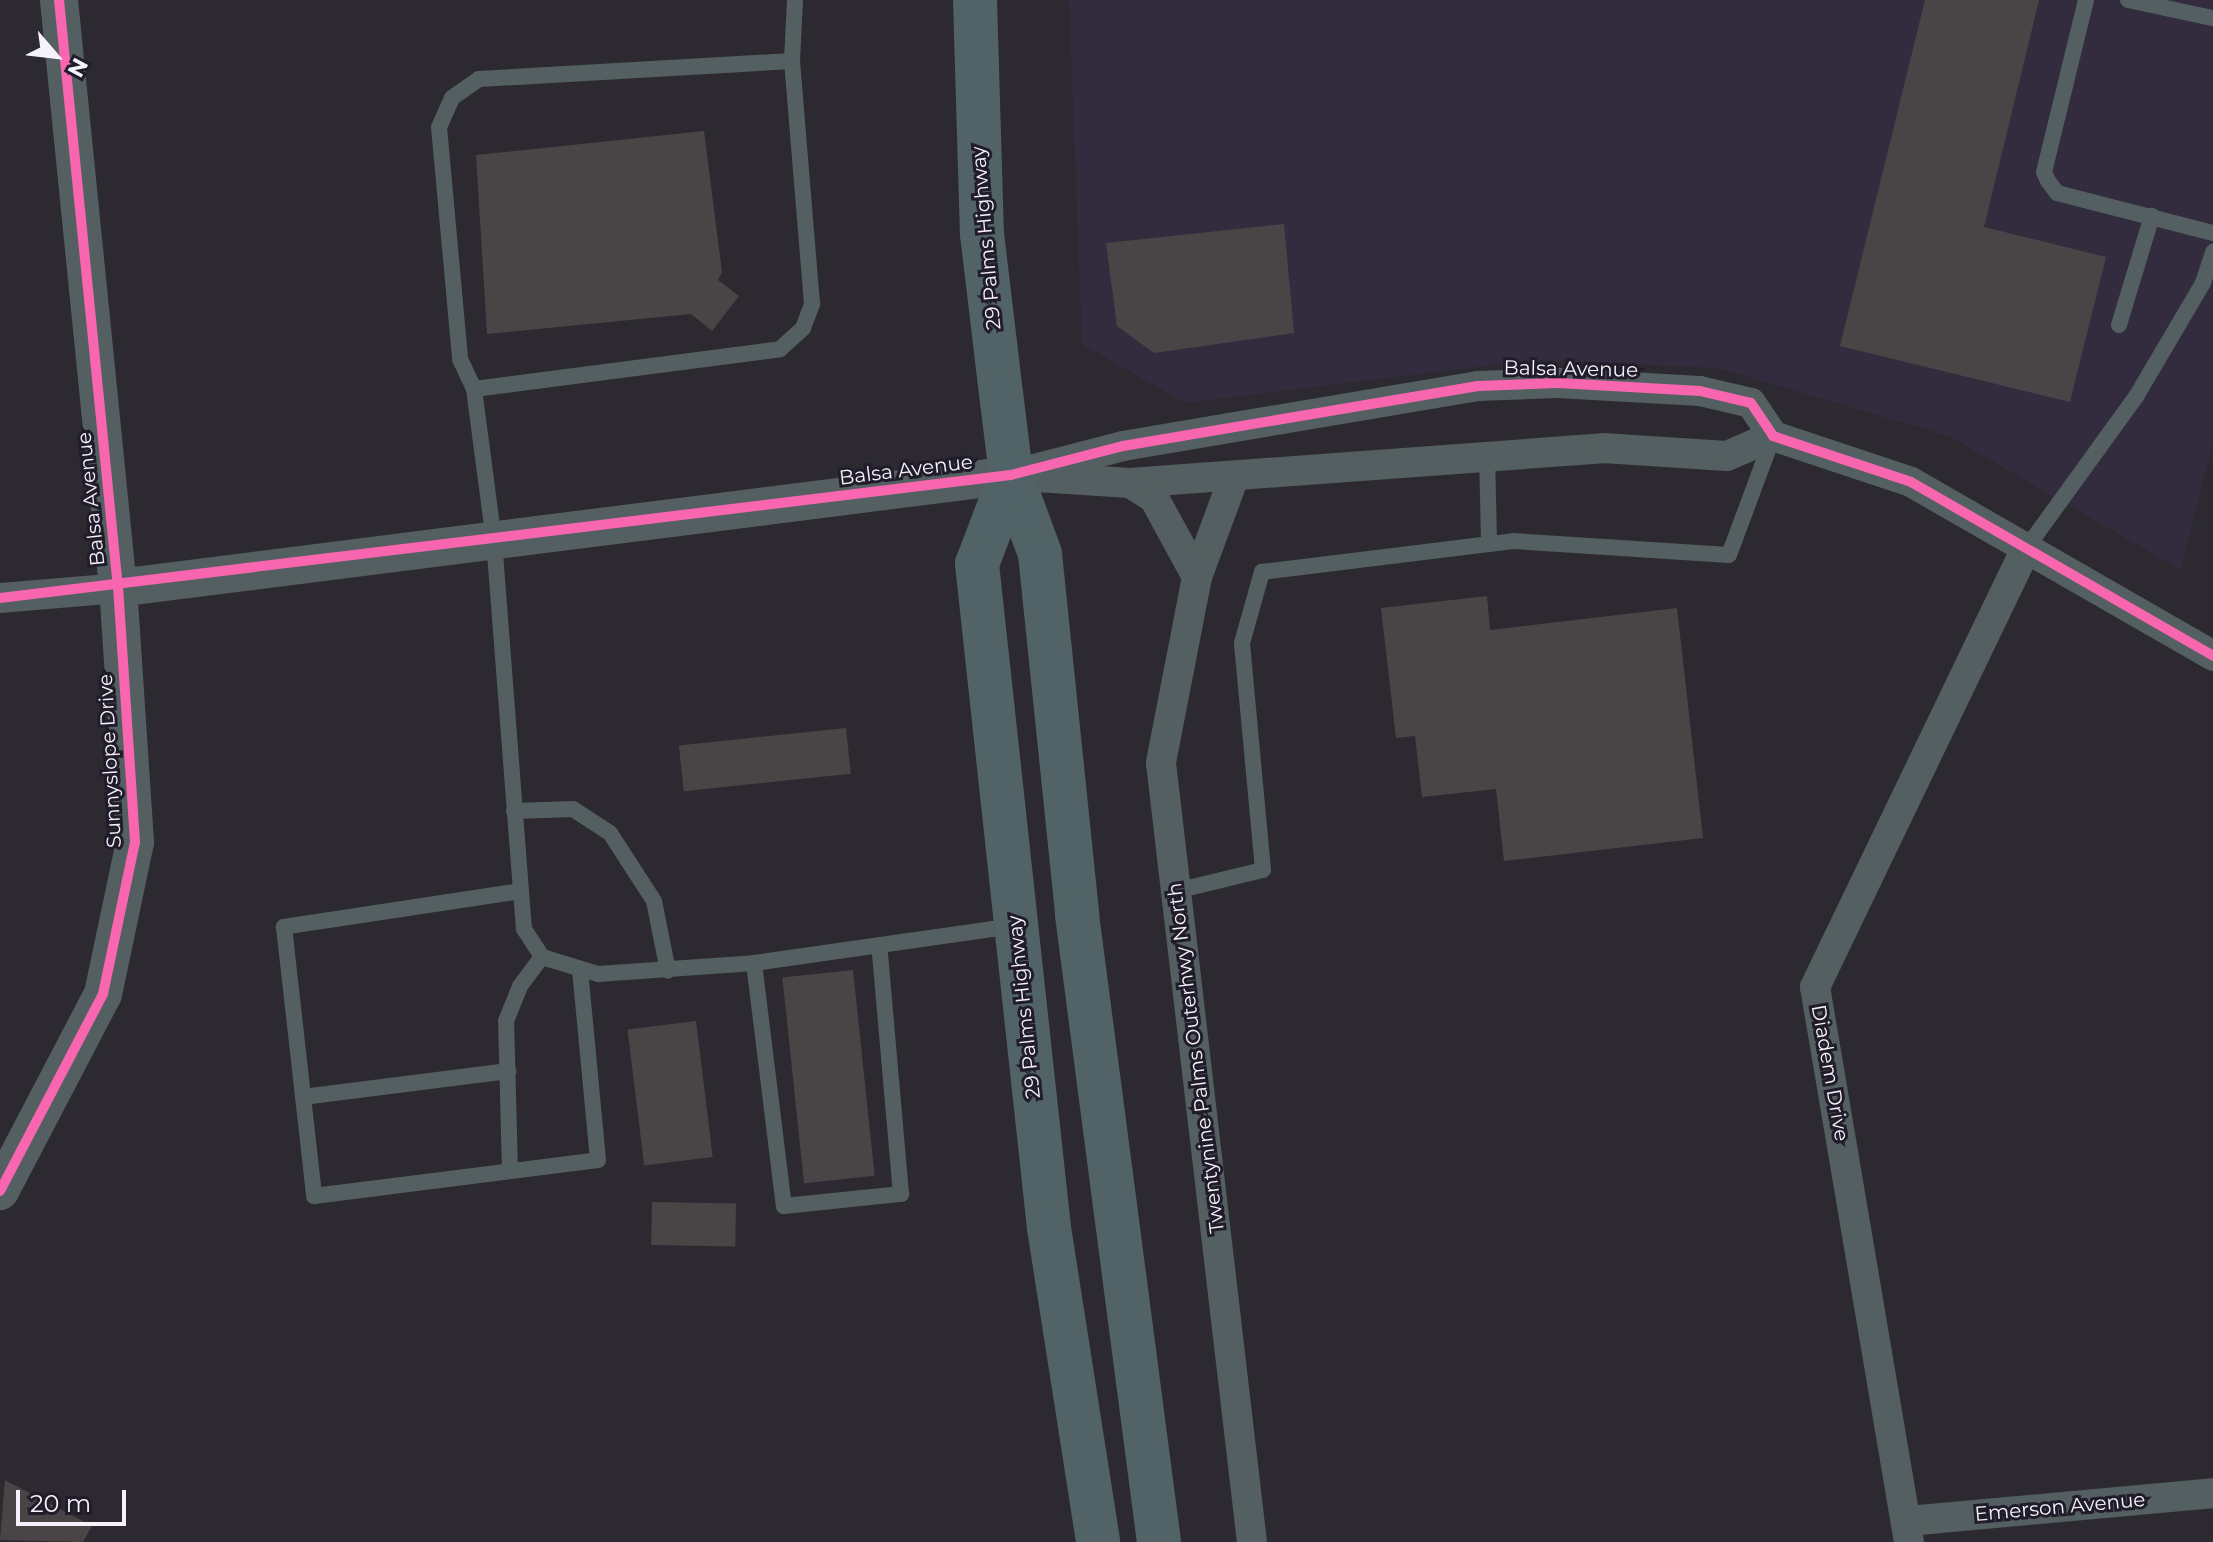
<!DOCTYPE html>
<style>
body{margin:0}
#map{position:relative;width:2213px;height:1542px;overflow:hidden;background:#2c2a30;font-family:Montserrat,sans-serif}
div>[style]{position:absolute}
.built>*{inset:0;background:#322c3e}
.building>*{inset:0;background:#494547;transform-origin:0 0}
.service>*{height:16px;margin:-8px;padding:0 8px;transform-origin:8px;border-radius:8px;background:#545f61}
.minor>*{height:30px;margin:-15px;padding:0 15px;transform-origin:15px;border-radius:15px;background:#545f61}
.tertiary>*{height:38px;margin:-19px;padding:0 19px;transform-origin:19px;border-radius:19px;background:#545f61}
.primary>*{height:44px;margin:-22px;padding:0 22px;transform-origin:22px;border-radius:22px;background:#516366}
.cycleway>*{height:10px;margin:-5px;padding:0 5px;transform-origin:5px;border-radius:5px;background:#f766af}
span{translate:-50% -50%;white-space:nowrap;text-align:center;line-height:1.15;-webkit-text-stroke:6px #211c2a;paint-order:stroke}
.street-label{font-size:20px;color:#f5f2fb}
.north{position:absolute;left:16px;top:16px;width:80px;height:80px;-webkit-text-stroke:6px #211c2a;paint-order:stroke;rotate:118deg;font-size:22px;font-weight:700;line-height:32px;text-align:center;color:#f5f2fb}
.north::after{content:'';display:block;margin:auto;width:28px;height:36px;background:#f5f2fb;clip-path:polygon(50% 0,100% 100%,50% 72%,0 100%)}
.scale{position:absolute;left:16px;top:1490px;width:110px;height:36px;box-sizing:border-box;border:4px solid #f5f2fb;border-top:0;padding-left:10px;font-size:24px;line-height:28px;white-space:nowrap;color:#f5f2fb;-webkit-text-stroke:6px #211c2a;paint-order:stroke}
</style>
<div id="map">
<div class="built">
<i style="clip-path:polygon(1069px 0,2213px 0,2213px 440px,2181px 570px,1949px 436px,1718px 368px,1534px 360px,1185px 403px,1082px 344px)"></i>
</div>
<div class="building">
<i style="clip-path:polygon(1925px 0,2039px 0,1984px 227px,2106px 257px,2070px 402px,1840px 346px)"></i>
<i style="clip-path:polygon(704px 131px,722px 272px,718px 280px,739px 296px,712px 331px,691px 314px,487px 334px,476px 155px)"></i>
<i style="clip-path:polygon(1284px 224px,1294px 333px,1154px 353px,1117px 326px,1106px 243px)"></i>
<i style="clip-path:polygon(1487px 596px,1490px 630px,1677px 608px,1703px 838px,1504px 861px,1496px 789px,1422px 797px,1415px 736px,1396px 738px,1381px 608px)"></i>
<i style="left:846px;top:728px;width:46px;height:168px;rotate:84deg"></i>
<i style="left:853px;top:970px;width:207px;height:71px;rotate:84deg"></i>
<i style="left:696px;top:1021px;width:137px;height:69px;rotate:83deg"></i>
<i style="left:652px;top:1202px;width:84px;height:43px;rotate:1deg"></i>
<i style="clip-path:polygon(5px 1480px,92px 1526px,83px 1542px,0 1540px)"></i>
</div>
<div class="service">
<i style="left:2086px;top:0;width:177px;rotate:103.7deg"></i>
<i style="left:2044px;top:172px;width:10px;rotate:66deg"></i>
<i style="left:2048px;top:181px;width:15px;rotate:53deg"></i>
<i style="left:2057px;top:193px;width:161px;rotate:14.4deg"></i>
<i style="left:2128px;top:0;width:87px;rotate:12deg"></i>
<i style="left:792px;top:61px;width:61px;rotate:-87.2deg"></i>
<i style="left:2119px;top:325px;width:114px;rotate:-73.2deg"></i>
<i style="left:474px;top:389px;width:309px;rotate:-7.4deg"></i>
<i style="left:780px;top:349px;width:31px;rotate:-42deg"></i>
<i style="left:803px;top:328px;width:26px;rotate:-69deg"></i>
<i style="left:812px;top:304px;width:244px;rotate:-94.7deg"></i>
<i style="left:792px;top:61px;width:314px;rotate:176.7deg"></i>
<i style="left:479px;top:79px;width:33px;rotate:145deg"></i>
<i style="left:452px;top:98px;width:32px;rotate:114deg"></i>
<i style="left:439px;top:127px;width:233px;rotate:84.8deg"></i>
<i style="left:460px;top:359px;width:33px;rotate:65deg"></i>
<i style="left:474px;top:389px;width:152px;rotate:82.5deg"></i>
<i style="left:494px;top:540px;width:390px;rotate:85.6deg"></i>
<i style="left:524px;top:929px;width:33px;rotate:57deg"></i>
<i style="left:542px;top:957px;width:59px;rotate:16.9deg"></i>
<i style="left:598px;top:974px;width:156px;rotate:-4deg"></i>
<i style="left:754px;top:963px;width:263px;rotate:-8.1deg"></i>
<i style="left:1487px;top:453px;width:91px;rotate:88.7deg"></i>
<i style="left:2025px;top:550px;width:191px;rotate:-54.1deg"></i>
<i style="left:2137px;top:395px;width:130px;rotate:-59.5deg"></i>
<i style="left:2203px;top:283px;width:33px;rotate:-72deg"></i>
<i style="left:514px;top:811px;width:59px;rotate:-1.9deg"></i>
<i style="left:573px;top:809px;width:44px;rotate:33deg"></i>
<i style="left:610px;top:833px;width:81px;rotate:57.1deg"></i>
<i style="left:654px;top:901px;width:71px;rotate:78.7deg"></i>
<i style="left:521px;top:891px;width:240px;rotate:171.4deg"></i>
<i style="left:284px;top:927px;width:271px;rotate:83.6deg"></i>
<i style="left:314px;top:1196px;width:286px;rotate:-7.2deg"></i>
<i style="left:598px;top:1160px;width:192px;rotate:-95.4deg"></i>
<i style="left:1176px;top:891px;width:89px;rotate:-13.6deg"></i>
<i style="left:1263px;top:870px;width:228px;rotate:-95.3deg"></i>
<i style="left:1242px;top:643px;width:74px;rotate:-74.3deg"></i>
<i style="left:1262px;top:572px;width:253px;rotate:-7deg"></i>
<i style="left:1513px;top:541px;width:216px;rotate:3.7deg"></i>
<i style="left:1729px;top:555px;width:126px;rotate:-69.6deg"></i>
<i style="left:754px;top:963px;width:245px;rotate:83deg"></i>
<i style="left:784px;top:1206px;width:118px;rotate:-5.9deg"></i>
<i style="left:901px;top:1194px;width:250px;rotate:-95deg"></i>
<i style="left:303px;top:1097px;width:207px;rotate:-7.2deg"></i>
<i style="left:510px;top:1171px;width:150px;rotate:-91.5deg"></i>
<i style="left:506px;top:1021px;width:38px;rotate:-68deg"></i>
<i style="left:520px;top:986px;width:36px;rotate:-53deg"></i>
</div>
<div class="minor">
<i style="left:1011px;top:475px;width:116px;rotate:-14.5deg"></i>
<i style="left:1123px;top:446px;width:360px;rotate:-9.6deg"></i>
<i style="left:1478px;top:386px;width:80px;rotate:-2.1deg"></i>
<i style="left:1558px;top:383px;width:142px;rotate:3.2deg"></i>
<i style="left:1700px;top:391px;width:52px;rotate:13.2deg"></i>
<i style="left:1751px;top:403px;width:40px;rotate:56deg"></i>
<i style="left:1773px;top:436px;width:145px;rotate:18.4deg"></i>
<i style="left:1911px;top:482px;width:349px;rotate:29.9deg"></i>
<i style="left:1037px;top:477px;width:93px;rotate:3.7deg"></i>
<i style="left:1130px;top:483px;width:474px;rotate:-4.2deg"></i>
<i style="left:1603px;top:448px;width:124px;rotate:3.7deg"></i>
<i style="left:1727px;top:456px;width:50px;rotate:-23.5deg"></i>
<i style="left:1234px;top:477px;width:107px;rotate:110.3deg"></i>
<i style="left:1197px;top:577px;width:189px;rotate:101deg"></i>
<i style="left:1161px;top:763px;width:784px;rotate:83.34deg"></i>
<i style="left:1130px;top:483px;width:28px;rotate:32deg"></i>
<i style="left:1154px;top:498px;width:90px;rotate:61.4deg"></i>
<i style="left:0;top:598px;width:118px;rotate:-4.8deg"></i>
<i style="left:1908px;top:1521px;width:306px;rotate:-5.2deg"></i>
<i style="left:1909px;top:1542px;width:563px;rotate:-99.61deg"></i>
<i style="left:1815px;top:987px;width:485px;rotate:-64.3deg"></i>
</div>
<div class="tertiary">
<i style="left:118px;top:588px;width:900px;rotate:-7.21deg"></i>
<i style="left:0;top:1191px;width:222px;rotate:-62.4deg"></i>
<i style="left:103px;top:994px;width:155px;rotate:-78.1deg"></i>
<i style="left:135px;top:842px;width:255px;rotate:-93.8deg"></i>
<i style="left:118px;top:588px;width:591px;rotate:-95.73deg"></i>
</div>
<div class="primary">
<i style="left:975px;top:0;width:234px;rotate:88.3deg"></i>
<i style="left:982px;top:234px;width:160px;rotate:83.2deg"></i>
<i style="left:1001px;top:393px;width:83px;rotate:83deg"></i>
<i style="left:1011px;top:475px;width:84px;rotate:69.8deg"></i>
<i style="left:1040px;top:554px;width:363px;rotate:84.1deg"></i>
<i style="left:1077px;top:915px;width:632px;rotate:82.55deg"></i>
<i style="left:1011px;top:475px;width:95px;rotate:110.9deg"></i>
<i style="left:977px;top:564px;width:668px;rotate:83.81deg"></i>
<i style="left:1049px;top:1228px;width:318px;rotate:81.1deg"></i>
</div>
<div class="cycleway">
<i style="left:0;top:598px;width:1018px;rotate:-6.94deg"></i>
<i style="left:1011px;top:475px;width:116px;rotate:-14.5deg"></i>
<i style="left:1123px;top:446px;width:360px;rotate:-9.6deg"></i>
<i style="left:1478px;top:386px;width:80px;rotate:-2.1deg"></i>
<i style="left:1558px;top:383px;width:142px;rotate:3.2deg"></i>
<i style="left:1700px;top:391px;width:52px;rotate:13.2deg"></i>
<i style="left:1751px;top:403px;width:40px;rotate:56deg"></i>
<i style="left:1773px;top:436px;width:145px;rotate:18.4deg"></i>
<i style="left:1911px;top:482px;width:349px;rotate:29.9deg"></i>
<i style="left:0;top:1191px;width:222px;rotate:-62.4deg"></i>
<i style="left:103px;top:994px;width:155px;rotate:-78.1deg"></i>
<i style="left:135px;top:842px;width:255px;rotate:-93.8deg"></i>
<i style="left:118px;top:588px;width:591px;rotate:-95.73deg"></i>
</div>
<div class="street-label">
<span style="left:986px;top:238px;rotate:-95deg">29 Palms Highway</span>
<span style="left:1571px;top:369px;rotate:1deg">Balsa Avenue</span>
<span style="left:906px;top:470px;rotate:-7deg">Balsa Avenue</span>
<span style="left:91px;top:499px;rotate:-96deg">Balsa Avenue</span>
<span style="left:110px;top:761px;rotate:-93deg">Sunnyslope Drive</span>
<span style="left:1024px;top:1007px;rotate:-96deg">29 Palms Highway</span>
<span style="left:1196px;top:1058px;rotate:-97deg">Twentynine Palms Outerhwy North</span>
<span style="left:1830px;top:1073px;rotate:80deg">Diadem Drive</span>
<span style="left:2060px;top:1507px;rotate:-5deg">Emerson Avenue</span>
</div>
<div class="north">N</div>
<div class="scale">20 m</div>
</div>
